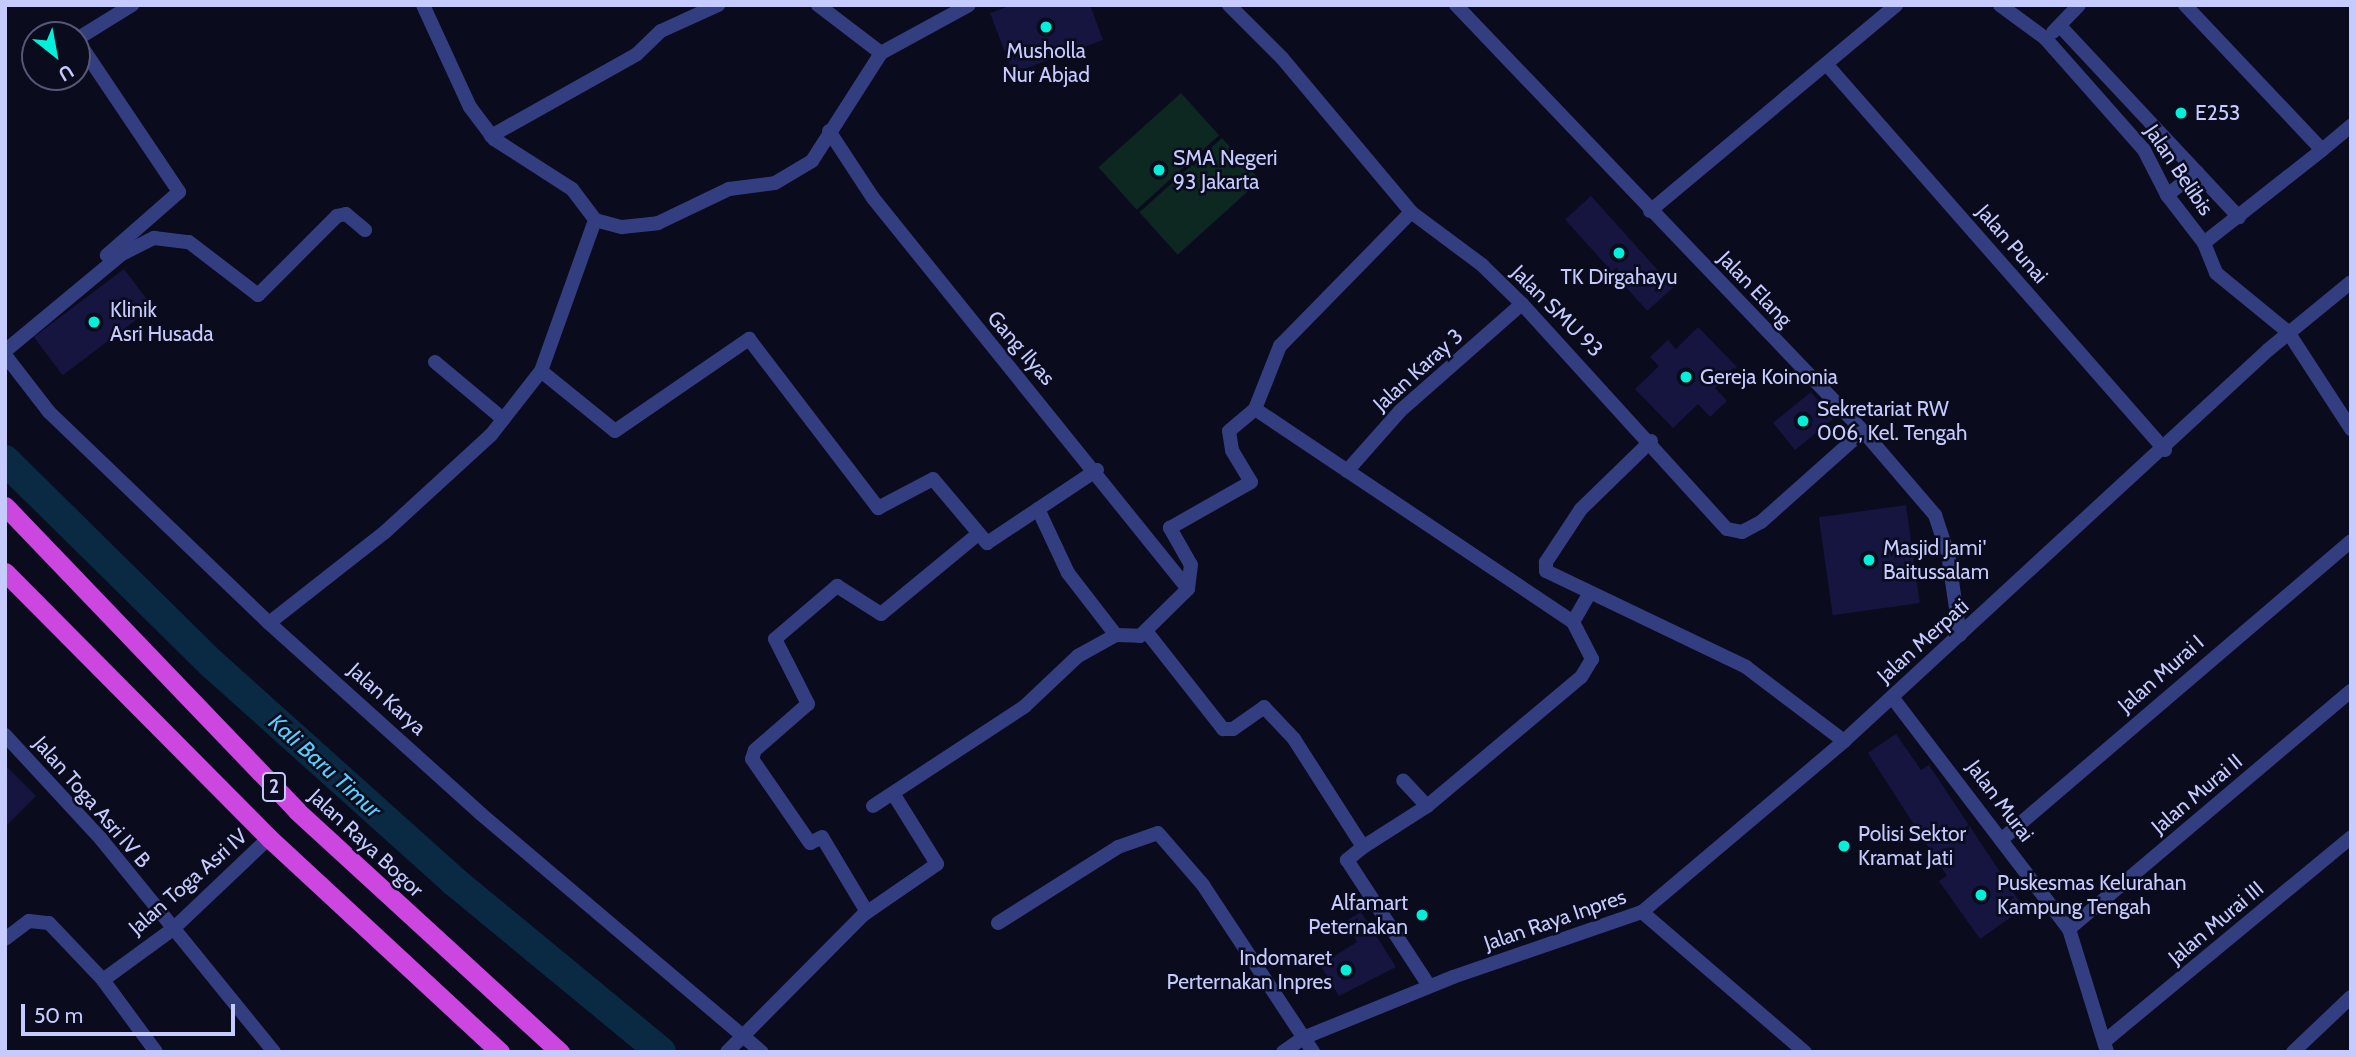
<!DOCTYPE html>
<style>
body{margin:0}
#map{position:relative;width:2356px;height:1057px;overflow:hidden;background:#0a0b1d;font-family:Cabin,sans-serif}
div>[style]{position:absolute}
.green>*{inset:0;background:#0d2721;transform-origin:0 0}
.canal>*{height:30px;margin:-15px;padding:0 15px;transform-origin:15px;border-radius:15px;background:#092a42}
.building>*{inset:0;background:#15153f;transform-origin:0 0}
.minor>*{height:14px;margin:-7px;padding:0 7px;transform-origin:7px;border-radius:7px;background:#323e7f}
.tertiary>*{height:14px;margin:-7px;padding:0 7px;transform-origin:7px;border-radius:7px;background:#323e7f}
.trunk>*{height:19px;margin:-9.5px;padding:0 9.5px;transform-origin:9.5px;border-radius:9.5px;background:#cc47e0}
.dots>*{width:19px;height:19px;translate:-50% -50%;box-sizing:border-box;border:4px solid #0a0b1d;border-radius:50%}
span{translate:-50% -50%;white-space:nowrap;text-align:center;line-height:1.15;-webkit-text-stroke:5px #0a0b1d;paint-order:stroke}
.shield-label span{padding:2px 5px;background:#0a0b1d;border:2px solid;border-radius:5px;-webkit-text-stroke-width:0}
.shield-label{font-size:19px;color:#c6cbff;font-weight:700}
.poi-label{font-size:21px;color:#c6cbff}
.left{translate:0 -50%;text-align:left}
.right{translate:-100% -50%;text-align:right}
.street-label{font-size:21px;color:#c6cbff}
.water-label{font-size:23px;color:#54d1ff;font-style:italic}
.frame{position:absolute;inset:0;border:7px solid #c6cbff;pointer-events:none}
.north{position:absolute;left:21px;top:21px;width:70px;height:70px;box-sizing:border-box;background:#0a0b1d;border:2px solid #555877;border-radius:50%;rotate:149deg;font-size:19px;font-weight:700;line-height:28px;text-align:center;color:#c6cbff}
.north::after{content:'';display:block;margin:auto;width:24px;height:32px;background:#00f1da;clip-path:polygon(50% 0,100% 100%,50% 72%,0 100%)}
.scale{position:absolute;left:21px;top:1004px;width:214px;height:32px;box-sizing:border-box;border:4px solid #c6cbff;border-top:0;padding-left:9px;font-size:21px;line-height:24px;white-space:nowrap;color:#c6cbff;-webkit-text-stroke:5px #0a0b1d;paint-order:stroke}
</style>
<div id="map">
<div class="green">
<i style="left:1181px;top:93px;width:57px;height:111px;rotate:48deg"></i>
<i style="left:1222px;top:138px;width:57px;height:111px;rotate:48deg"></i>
</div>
<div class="canal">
<i style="left:5px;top:460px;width:289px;rotate:44.6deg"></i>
<i style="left:211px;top:663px;width:328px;rotate:41.9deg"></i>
<i style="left:455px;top:882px;width:267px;rotate:39.5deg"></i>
</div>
<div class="building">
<i style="clip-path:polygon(1012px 5px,1090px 5px,1103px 40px,1013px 73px,990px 13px)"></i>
<i style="left:1591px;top:196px;width:123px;height:35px;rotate:48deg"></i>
<i style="left:124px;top:269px;width:48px;height:113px;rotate:53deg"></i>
<i style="clip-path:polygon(1698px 327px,1737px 367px,1715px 388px,1727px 401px,1710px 417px,1698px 404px,1673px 428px,1635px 389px,1659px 366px,1650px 357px,1668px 340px,1676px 349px)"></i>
<i style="left:1811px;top:392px;width:35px;height:49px;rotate:51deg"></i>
<i style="left:1906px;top:505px;width:99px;height:88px;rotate:82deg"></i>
<i style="clip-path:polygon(1896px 734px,1921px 770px,1929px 765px,2024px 908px,1980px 939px,1939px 881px,1947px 876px,1868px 753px)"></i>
<i style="clip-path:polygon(5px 765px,36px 796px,5px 827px)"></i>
<i style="clip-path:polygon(1361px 912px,1396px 967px,1339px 996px,1320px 965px,1357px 942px,1346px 921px)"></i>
</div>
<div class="minor">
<i style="left:423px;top:5px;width:112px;rotate:65.3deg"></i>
<i style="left:470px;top:107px;width:40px;rotate:53deg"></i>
<i style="left:494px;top:139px;width:93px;rotate:32.7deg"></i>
<i style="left:572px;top:189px;width:39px;rotate:53deg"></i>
<i style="left:818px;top:5px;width:79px;rotate:37.3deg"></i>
<i style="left:1229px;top:5px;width:75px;rotate:45deg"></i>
<i style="left:1282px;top:58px;width:201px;rotate:50deg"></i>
<i style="left:1411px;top:212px;width:89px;rotate:36.7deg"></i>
<i style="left:1482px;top:265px;width:56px;rotate:44.3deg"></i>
<i style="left:1522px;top:304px;width:304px;rotate:47.7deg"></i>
<i style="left:1727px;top:529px;width:15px;rotate:11deg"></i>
<i style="left:1742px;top:532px;width:21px;rotate:-28deg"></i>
<i style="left:1761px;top:522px;width:137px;rotate:-41.7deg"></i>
<i style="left:1456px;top:5px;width:589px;rotate:46.31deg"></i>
<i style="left:1863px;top:431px;width:111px;rotate:49.4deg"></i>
<i style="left:1935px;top:515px;width:41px;rotate:71.6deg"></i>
<i style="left:1948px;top:554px;width:82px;rotate:81.6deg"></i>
<i style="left:2000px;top:5px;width:56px;rotate:36.3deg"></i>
<i style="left:2045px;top:38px;width:149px;rotate:48.5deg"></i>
<i style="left:2144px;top:150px;width:51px;rotate:62.9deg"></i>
<i style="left:2167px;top:195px;width:61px;rotate:52.4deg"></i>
<i style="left:2204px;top:243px;width:32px;rotate:68deg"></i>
<i style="left:2216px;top:273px;width:93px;rotate:39.3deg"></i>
<i style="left:2288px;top:332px;width:116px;rotate:57deg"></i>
<i style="left:2185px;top:5px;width:199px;rotate:46.6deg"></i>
<i style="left:2322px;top:150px;width:150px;rotate:141.8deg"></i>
<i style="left:2060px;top:26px;width:262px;rotate:46.9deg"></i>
<i style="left:2053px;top:32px;width:37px;rotate:-46deg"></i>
<i style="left:77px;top:39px;width:65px;rotate:-31.7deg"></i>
<i style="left:77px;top:40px;width:183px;rotate:56.1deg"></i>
<i style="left:179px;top:192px;width:96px;rotate:138.8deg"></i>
<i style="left:1828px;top:66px;width:511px;rotate:48.73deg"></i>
<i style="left:829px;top:131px;width:80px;rotate:56.7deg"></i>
<i style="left:873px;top:198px;width:502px;rotate:51.14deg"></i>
<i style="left:491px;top:136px;width:167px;rotate:-29.3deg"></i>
<i style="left:637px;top:54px;width:33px;rotate:-44deg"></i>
<i style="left:661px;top:31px;width:63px;rotate:-24.5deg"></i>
<i style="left:2322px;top:150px;width:38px;rotate:-40deg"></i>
<i style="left:2167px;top:195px;width:38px;rotate:-37deg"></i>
<i style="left:1650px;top:211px;width:321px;rotate:-39.9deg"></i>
<i style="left:5px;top:351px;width:152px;rotate:-39.7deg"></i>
<i style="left:122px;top:254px;width:36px;rotate:-27deg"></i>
<i style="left:154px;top:238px;width:35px;rotate:7deg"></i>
<i style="left:189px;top:242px;width:87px;rotate:37.5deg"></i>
<i style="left:258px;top:295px;width:112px;rotate:-45deg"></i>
<i style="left:337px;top:216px;width:9px;rotate:-13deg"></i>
<i style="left:346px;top:214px;width:25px;rotate:40deg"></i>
<i style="left:5px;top:355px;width:72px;rotate:52.3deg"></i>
<i style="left:49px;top:412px;width:305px;rotate:43.8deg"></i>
<i style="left:269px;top:623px;width:285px;rotate:42deg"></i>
<i style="left:481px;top:814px;width:368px;rotate:40.3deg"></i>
<i style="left:435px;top:362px;width:89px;rotate:40deg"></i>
<i style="left:541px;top:371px;width:95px;rotate:39deg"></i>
<i style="left:615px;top:431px;width:163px;rotate:-34.5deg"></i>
<i style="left:749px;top:339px;width:213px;rotate:52.6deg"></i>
<i style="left:878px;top:508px;width:62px;rotate:-27.8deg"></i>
<i style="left:933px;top:479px;width:84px;rotate:49.8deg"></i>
<i style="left:987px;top:543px;width:132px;rotate:-33.6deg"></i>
<i style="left:1255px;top:409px;width:68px;rotate:-68.4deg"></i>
<i style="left:1280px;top:346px;width:187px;rotate:-45.6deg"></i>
<i style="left:1651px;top:441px;width:98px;rotate:135.8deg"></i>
<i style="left:1581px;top:509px;width:64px;rotate:123.4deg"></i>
<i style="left:1546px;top:562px;width:9px;rotate:90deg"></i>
<i style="left:1546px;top:571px;width:222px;rotate:25.6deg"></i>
<i style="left:1746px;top:667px;width:123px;rotate:37.1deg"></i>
<i style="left:1347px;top:471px;width:80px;rotate:-48.5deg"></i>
<i style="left:1400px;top:411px;width:162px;rotate:-41.3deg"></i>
<i style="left:1038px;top:509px;width:71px;rotate:64.9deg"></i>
<i style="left:1068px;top:573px;width:78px;rotate:52.3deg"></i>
<i style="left:1573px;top:622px;width:32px;rotate:-60deg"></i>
<i style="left:269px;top:623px;width:147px;rotate:-38.1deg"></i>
<i style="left:385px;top:532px;width:144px;rotate:-42.5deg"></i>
<i style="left:491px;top:435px;width:81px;rotate:-52deg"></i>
<i style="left:541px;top:371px;width:160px;rotate:-70.3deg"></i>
<i style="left:595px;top:220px;width:28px;rotate:15deg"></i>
<i style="left:622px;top:227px;width:36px;rotate:-6deg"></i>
<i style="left:658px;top:223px;width:79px;rotate:-25.6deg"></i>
<i style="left:729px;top:189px;width:46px;rotate:-7.4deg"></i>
<i style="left:775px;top:183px;width:43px;rotate:-30.7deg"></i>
<i style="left:812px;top:161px;width:128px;rotate:-57.4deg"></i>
<i style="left:881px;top:53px;width:100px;rotate:-28.6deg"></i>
<i style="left:1146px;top:631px;width:125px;rotate:51.8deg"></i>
<i style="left:1223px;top:729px;width:10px"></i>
<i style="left:1233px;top:729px;width:38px;rotate:-35deg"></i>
<i style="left:1264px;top:707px;width:44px;rotate:46.8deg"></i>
<i style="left:1294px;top:739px;width:128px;rotate:57.4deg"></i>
<i style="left:1363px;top:847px;width:21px;rotate:141deg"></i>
<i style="left:1347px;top:860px;width:150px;rotate:56.9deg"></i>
<i style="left:1892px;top:697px;width:292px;rotate:52.7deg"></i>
<i style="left:2069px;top:929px;width:129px;rotate:72.8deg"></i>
<i style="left:5px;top:735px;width:142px;rotate:47.3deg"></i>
<i style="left:101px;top:839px;width:274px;rotate:50.9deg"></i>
<i style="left:873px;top:806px;width:182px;rotate:-33.3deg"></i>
<i style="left:1025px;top:706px;width:73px;rotate:-43.3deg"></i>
<i style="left:1078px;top:656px;width:43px;rotate:-28.9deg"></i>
<i style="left:1116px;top:635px;width:24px;rotate:2deg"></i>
<i style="left:1140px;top:636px;width:67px;rotate:-44.4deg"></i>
<i style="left:1188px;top:589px;width:24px;rotate:-83deg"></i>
<i style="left:1191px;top:565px;width:43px;rotate:-119.6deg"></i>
<i style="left:1170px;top:528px;width:93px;rotate:-29.6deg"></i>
<i style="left:1251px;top:482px;width:37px;rotate:-121deg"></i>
<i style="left:1232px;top:450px;width:19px;rotate:-99deg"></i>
<i style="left:1229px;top:431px;width:34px;rotate:-40deg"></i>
<i style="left:1255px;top:409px;width:383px;rotate:33.8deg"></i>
<i style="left:1573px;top:622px;width:42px;rotate:62.8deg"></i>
<i style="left:1592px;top:659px;width:21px;rotate:121deg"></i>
<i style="left:1581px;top:677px;width:201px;rotate:140deg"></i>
<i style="left:1427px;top:806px;width:35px;rotate:-133deg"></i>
<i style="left:2001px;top:840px;width:460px;rotate:-40.5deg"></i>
<i style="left:1363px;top:847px;width:76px;rotate:-32.6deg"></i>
<i style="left:867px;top:912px;width:87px;rotate:-121deg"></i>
<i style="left:822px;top:837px;width:13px;rotate:153deg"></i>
<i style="left:810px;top:843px;width:102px;rotate:-124.6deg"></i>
<i style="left:752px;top:759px;width:9px;rotate:-72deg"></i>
<i style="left:755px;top:750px;width:70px;rotate:-41deg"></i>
<i style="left:808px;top:704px;width:73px;rotate:-116.9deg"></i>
<i style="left:775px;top:639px;width:82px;rotate:-40.5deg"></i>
<i style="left:837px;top:586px;width:52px;rotate:32.5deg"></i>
<i style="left:881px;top:614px;width:124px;rotate:-39.5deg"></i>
<i style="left:1642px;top:912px;width:265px;rotate:-40.2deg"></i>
<i style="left:1844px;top:741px;width:577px;rotate:-42.68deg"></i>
<i style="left:2268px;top:350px;width:107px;rotate:-39.3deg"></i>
<i style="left:998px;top:923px;width:142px;rotate:-32.3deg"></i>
<i style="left:1118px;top:847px;width:42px;rotate:-19.3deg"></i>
<i style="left:1158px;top:833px;width:69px;rotate:49.1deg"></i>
<i style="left:1203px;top:885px;width:200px;rotate:56.6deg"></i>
<i style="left:2069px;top:929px;width:369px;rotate:-40.2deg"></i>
<i style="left:5px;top:939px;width:30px;rotate:-37deg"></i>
<i style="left:29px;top:921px;width:20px;rotate:6deg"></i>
<i style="left:49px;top:923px;width:79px;rotate:46.5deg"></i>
<i style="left:103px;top:980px;width:89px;rotate:53.6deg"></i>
<i style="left:103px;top:980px;width:87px;rotate:-36.1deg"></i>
<i style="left:173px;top:929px;width:132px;rotate:-43.5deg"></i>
<i style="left:2106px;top:1040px;width:318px;rotate:-39.6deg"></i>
<i style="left:727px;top:1052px;width:193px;rotate:-45.2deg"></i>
<i style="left:863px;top:915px;width:90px;rotate:-34.6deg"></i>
<i style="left:937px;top:864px;width:81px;rotate:-121.9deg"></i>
<i style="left:2293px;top:1052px;width:80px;rotate:-43.5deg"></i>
</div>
<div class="tertiary">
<i style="left:1283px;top:1052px;width:24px;rotate:-35deg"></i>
<i style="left:1303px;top:1038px;width:162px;rotate:-22.1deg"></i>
<i style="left:1453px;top:977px;width:200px;rotate:-19deg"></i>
<i style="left:1642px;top:912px;width:215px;rotate:40.7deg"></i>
</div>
<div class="trunk">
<i style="left:5px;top:506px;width:422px;rotate:46.2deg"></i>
<i style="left:297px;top:811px;width:357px;rotate:42.5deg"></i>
<i style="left:5px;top:572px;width:375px;rotate:45.2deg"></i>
<i style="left:269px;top:838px;width:315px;rotate:42.8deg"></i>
</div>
<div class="dots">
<i style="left:1046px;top:27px;background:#00f1da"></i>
<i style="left:2181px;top:113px;background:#00f1da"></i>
<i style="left:1159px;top:170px;background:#00f1da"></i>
<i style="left:1619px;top:253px;background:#00f1da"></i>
<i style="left:94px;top:322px;background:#00f1da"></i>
<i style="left:1686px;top:377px;background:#00f1da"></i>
<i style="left:1803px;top:421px;background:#00f1da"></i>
<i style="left:1869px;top:560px;background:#00f1da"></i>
<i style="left:1844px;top:846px;background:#00f1da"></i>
<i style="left:1981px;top:895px;background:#00f1da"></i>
<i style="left:1422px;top:915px;background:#00f1da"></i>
<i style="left:1346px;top:970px;background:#00f1da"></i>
</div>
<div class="shield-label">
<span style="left:274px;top:787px">2</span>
</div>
<div class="poi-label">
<span style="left:1046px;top:63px">Musholla<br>Nur Abjad</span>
<span class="left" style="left:2195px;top:113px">E253</span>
<span class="left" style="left:1173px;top:170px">SMA Negeri<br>93 Jakarta</span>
<span style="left:1619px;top:277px">TK Dirgahayu</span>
<span class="left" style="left:110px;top:322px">Klinik<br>Asri Husada</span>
<span class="left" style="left:1700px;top:377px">Gereja Koinonia</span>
<span class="left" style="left:1817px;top:421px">Sekretariat RW<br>006, Kel. Tengah</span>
<span class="left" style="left:1883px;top:560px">Masjid Jami'<br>Baitussalam</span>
<span class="left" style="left:1858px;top:846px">Polisi Sektor<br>Kramat Jati</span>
<span class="left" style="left:1997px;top:895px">Puskesmas Kelurahan<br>Kampung Tengah</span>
<span class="right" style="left:1408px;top:915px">Alfamart<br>Peternakan</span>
<span class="right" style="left:1332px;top:970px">Indomaret<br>Perternakan Inpres</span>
</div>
<div class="street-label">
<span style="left:2179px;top:170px;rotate:56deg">Jalan Belibis</span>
<span style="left:2012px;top:244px;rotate:49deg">Jalan Punai</span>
<span style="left:1755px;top:289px;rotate:46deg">Jalan Elang</span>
<span style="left:1557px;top:311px;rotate:45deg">Jalan SMU 93</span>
<span style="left:1021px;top:348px;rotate:49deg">Gang Ilyas</span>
<span style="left:1418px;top:370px;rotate:-42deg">Jalan Karay 3</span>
<span style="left:1923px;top:641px;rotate:-42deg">Jalan Merpati</span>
<span style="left:2161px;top:674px;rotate:-41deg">Jalan Murai I</span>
<span style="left:387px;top:699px;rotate:42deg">Jalan Karya</span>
<span style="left:2197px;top:794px;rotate:-40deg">Jalan Murai II</span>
<span style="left:2000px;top:801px;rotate:53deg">Jalan Murai</span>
<span style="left:92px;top:802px;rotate:49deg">Jalan Toga Asri IV B</span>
<span style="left:366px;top:843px;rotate:43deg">Jalan Raya Bogor</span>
<span style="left:188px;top:882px;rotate:-41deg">Jalan Toga Asri IV</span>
<span style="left:1555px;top:920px;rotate:-19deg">Jalan Raya Inpres</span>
<span style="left:2216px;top:923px;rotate:-40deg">Jalan Murai III</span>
</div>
<div class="water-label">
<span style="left:325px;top:766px;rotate:42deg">Kali Baru Timur</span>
</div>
<div class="frame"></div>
<div class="north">U</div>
<div class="scale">50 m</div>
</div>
